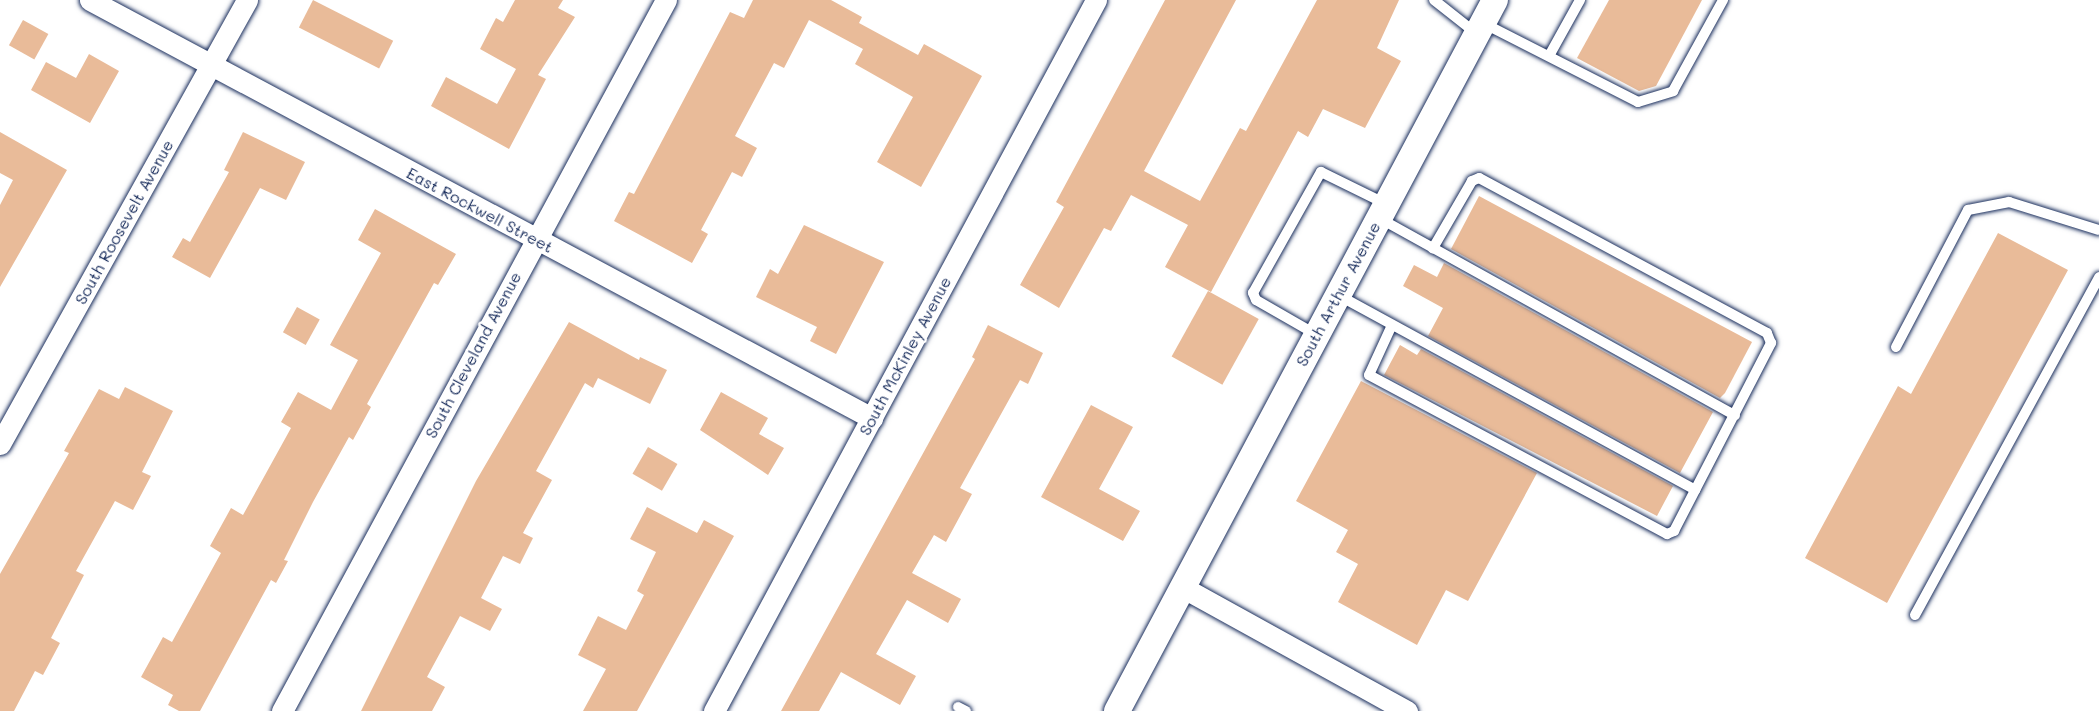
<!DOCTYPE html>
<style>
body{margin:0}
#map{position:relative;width:2099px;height:711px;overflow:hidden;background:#fff;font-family:Mali,sans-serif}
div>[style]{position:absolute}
.building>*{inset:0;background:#e9bb99;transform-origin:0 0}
.roads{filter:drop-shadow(0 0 2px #1b2f5e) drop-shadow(0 0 2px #1b2f5e)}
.service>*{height:10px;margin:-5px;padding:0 5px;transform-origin:5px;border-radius:5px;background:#fff}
.minor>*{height:21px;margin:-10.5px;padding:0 10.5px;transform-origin:10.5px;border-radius:10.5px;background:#fff}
.tertiary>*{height:26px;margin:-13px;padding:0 13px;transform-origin:13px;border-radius:13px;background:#fff}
span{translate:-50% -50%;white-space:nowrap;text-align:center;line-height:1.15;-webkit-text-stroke:5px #fff;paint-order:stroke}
.street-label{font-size:16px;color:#1b2f5e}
</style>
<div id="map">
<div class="building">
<i style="left:313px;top:0;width:90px;height:31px;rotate:27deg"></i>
<i style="clip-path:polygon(515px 0,563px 0,558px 8px,575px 17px,538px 75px,546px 79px,509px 149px,431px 106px,446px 77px,497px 104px,516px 69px,480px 49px,496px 18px,503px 22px)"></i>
<i style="clip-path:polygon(753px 0,831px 0,862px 17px,859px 23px,918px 55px,924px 44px,982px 76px,921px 187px,877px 162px,913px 97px,855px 64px,863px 49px,809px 20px,784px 68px,774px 63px,735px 136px,757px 148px,742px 177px,732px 172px,701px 230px,708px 234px,692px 263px,614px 221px,629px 192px,634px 194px,730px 12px,744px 18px)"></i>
<i style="clip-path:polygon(1165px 0,1236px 0,1144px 171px,1200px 201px,1240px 128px,1246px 131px,1317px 0,1399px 0,1377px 48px,1401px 61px,1365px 128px,1323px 109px,1308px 137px,1298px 131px,1211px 292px,1165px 267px,1188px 225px,1131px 195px,1111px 231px,1104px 228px,1059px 308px,1020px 285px,1064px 207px,1056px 202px)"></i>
<i style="clip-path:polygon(1609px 0,1702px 0,1656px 86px,1639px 91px,1577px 58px)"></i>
<i style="left:23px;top:20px;width:29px;height:29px;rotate:29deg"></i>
<i style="clip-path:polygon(89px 54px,119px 71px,90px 123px,31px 90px,46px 62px,76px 78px)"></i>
<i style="clip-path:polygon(0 132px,67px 170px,0 287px,0 205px,13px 180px,0 173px)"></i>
<i style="clip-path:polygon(243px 132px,305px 162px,286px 200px,260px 188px,210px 278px,172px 257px,183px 238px,190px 242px,229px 172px,224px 170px)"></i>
<i style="clip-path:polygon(1479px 196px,1752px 342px,1725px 393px,1720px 398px,1451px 249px)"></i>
<i style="clip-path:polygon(375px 209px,456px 254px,438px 285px,434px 283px,367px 404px,371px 407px,353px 440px,349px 437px,313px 502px,284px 560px,288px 561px,276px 583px,271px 580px,200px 711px,179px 711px,168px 705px,173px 695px,141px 677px,163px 637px,172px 642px,221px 553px,210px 546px,231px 508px,243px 515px,291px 428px,281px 422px,298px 392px,331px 410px,358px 360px,330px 345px,381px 253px,358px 240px)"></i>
<i style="clip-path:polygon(804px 225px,884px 262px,836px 354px,810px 341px,817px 327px,756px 297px,770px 269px,778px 274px)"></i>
<i style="clip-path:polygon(1998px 233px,2068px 270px,1887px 603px,1805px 558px,1898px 386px,1911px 394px)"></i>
<i style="clip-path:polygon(1444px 263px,1713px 412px,1680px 473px,1428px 336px,1443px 308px,1403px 286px,1414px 265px,1437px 277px)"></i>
<i style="left:1208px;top:291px;width:58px;height:75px;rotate:29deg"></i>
<i style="left:297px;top:307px;width:26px;height:29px;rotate:29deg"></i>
<i style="clip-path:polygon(569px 322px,639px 360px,640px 357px,667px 370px,650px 404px,598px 378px,593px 388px,585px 383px,536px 471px,552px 480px,523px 533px,533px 538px,520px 564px,503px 556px,481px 598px,502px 609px,490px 631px,460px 616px,427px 677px,445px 687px,432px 711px,361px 711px,476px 481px)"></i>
<i style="clip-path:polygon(988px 325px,1043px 353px,1028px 384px,1020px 380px,960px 488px,972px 494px,946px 542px,934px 535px,912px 573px,961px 599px,948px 623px,907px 600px,876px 654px,916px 676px,900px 705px,841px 672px,819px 711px,781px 711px,975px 359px,972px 357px)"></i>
<i style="clip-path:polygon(1400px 345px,1417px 355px,1421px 349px,1673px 486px,1657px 516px,1384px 375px)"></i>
<i style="clip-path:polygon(1361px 381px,1537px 473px,1468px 601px,1446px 590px,1417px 645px,1338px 602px,1358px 564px,1336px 552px,1348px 530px,1296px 501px)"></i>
<i style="clip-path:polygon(125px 387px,173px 411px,142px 472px,151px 476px,133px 510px,115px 501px,76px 571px,84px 575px,51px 638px,60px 643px,43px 675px,35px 671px,14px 711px,0 711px,0 574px,69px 453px,64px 451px,99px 389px,119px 399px)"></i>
<i style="clip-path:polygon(721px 392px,768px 418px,759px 434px,784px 448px,768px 475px,700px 430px)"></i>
<i style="clip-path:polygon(1091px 405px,1133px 427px,1099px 489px,1140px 511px,1123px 541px,1041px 497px)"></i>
<i style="left:648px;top:447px;width:34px;height:31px;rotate:30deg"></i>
<i style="clip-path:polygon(647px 507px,697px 533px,704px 520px,734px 536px,637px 711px,583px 711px,606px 669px,578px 655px,598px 616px,626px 630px,644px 595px,637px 591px,656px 552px,630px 539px)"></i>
</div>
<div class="roads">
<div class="service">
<i style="left:1434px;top:0;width:55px;rotate:38.3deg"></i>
<i style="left:1483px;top:23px;width:174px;rotate:27deg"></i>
<i style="left:1638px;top:102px;width:37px;rotate:-17deg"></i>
<i style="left:1673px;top:91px;width:104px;rotate:-61.2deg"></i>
<i style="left:1549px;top:56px;width:64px;rotate:-61deg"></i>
<i style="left:1379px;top:218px;width:407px;rotate:29deg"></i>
<i style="left:1338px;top:295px;width:407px;rotate:28.6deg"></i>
<i style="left:1392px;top:325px;width:55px;rotate:114.7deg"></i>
<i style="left:1369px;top:375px;width:338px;rotate:28.1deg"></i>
<i style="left:1667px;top:534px;width:8px;rotate:-23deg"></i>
<i style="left:1674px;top:531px;width:212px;rotate:-62.7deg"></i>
<i style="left:1771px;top:343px;width:11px;rotate:-112deg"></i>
<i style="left:1767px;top:333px;width:327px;rotate:-151.7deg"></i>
<i style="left:1479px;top:178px;width:8px;rotate:157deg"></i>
<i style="left:1472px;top:181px;width:78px;rotate:120.2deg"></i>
<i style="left:1317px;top:335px;width:70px;rotate:-150.2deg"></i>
<i style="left:1256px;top:300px;width:8px;rotate:-113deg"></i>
<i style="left:1253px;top:293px;width:139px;rotate:-60.7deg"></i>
<i style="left:1321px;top:172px;width:72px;rotate:26.2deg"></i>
<i style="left:1896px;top:347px;width:155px;rotate:-62.3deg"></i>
<i style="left:1968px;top:210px;width:42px;rotate:-11deg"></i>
<i style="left:2009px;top:202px;width:94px;rotate:17.3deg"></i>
<i style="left:1915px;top:615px;width:385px;rotate:-61.4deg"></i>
<i style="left:958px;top:707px;width:9px;rotate:27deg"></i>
</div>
<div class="minor">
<i style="left:90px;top:0;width:887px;rotate:28.13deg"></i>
<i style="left:0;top:444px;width:508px;rotate:-60.91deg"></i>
<i style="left:1182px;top:587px;width:257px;rotate:28.9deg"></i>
<i style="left:282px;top:711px;width:808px;rotate:-61.63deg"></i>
<i style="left:714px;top:711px;width:807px;rotate:-61.75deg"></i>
</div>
<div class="tertiary">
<i style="left:1117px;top:711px;width:805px;rotate:-62deg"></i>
</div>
</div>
<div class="street-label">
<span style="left:480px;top:210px;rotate:28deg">East Rockwell Street</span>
<span style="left:124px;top:222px;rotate:-61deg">South Roosevelt Avenue</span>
<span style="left:1338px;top:294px;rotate:-62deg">South Arthur Avenue</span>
<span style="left:473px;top:355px;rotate:-62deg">South Cleveland Avenue</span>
<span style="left:905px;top:356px;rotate:-62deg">South McKinley Avenue</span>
</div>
</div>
